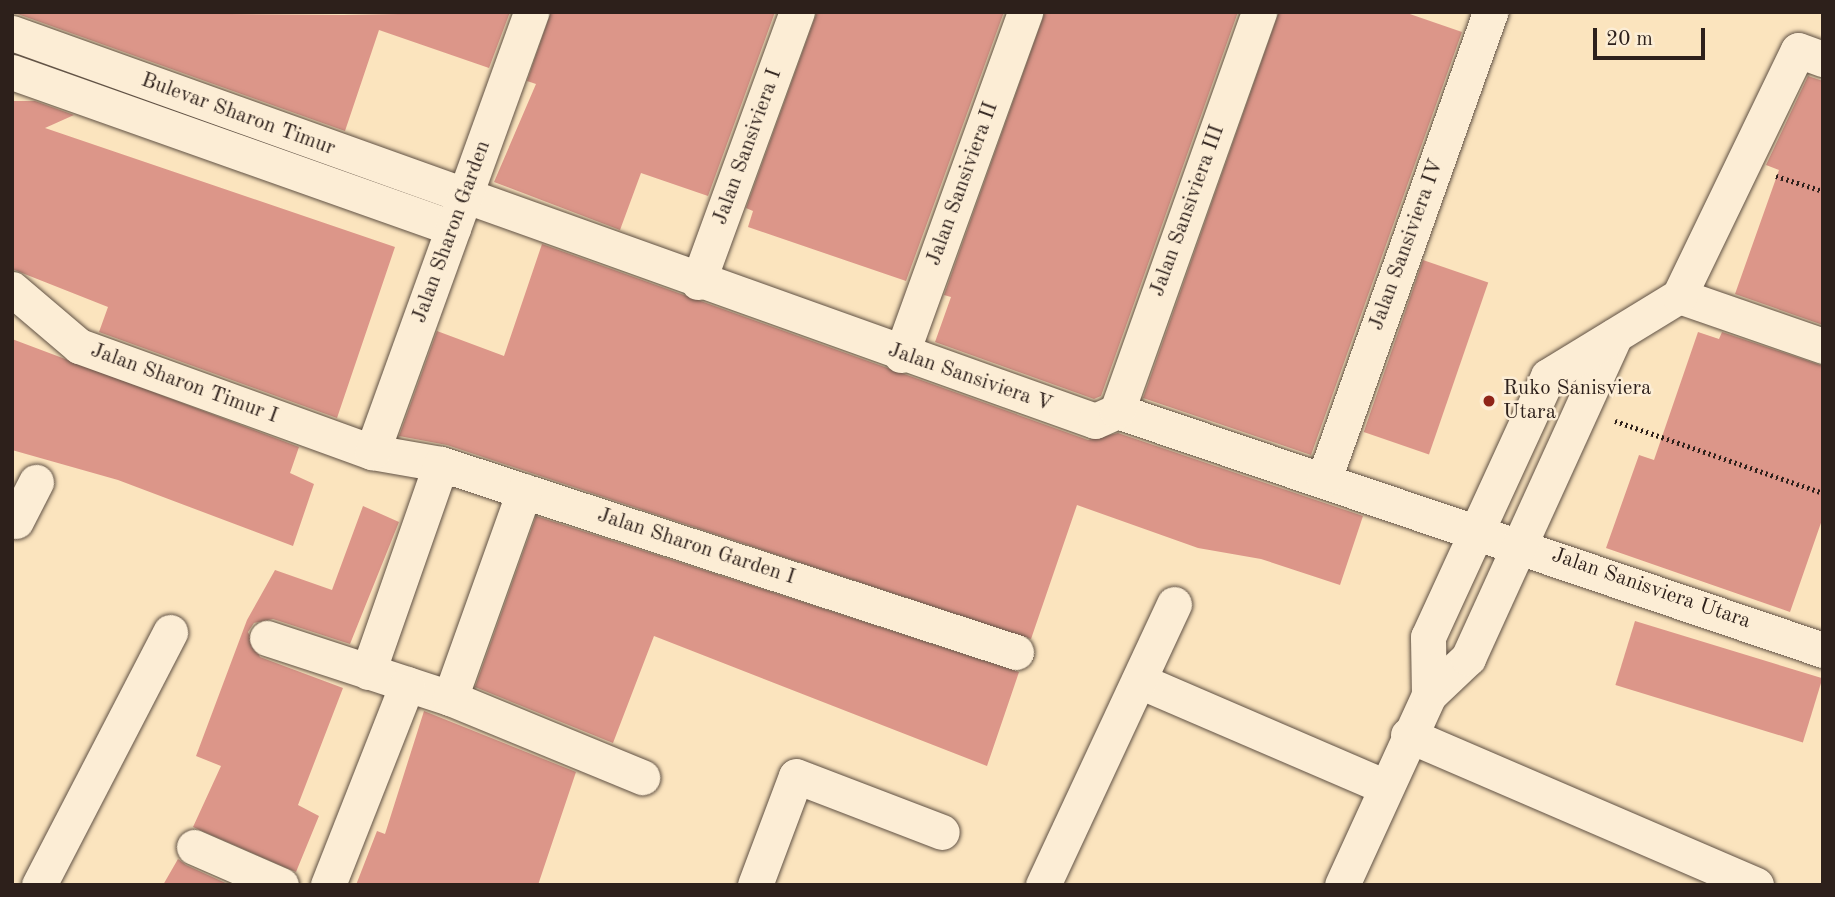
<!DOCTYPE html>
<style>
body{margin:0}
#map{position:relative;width:1835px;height:897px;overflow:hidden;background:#fbe4be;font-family:"Old Standard TT",serif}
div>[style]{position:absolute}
.building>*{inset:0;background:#dc9689;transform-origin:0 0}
.path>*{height:4.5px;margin-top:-2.25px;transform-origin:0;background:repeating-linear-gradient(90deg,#2d201b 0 2px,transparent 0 5.5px)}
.roads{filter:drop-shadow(0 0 2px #605144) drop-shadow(0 0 2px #605144)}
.minor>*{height:35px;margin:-17.5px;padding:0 17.5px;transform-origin:17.5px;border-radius:17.5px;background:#fcedd5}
.dots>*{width:19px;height:19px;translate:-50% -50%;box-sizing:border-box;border:4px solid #fcedd5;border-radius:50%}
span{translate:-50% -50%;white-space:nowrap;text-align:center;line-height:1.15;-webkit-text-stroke:5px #fcedd5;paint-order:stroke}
.street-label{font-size:21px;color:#2d201b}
.poi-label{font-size:21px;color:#2d201b}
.left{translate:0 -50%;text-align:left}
.frame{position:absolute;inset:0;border:14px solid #2d201b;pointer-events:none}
.scale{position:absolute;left:1593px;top:28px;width:112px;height:32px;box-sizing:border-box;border:4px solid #2d201b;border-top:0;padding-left:9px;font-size:21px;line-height:24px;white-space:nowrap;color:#2d201b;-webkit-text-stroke:5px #fcedd5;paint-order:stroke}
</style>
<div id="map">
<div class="building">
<i style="clip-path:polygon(12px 12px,343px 15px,510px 12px,489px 68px,379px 30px,345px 131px)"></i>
<i style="clip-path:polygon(551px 12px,775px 12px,708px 196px,641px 173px,620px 230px,494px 182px,536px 84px,527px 81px)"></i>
<i style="clip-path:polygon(817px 12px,1004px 12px,906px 281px,748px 227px,753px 211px,746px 208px)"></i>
<i style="clip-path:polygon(1045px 12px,1238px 12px,1101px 396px,1094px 399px,935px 342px,951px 297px,944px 295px)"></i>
<i style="clip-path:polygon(1279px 12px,1404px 12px,1462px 32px,1311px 455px,1143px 398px)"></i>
<i style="clip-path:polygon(1808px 76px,1823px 81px,1823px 325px,1735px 294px,1779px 170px,1766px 165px)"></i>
<i style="clip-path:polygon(12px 101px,35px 101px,74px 115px,45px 128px,395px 247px,337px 418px,99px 332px,108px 307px,12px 269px)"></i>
<i style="clip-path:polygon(542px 244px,1088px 440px,1118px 433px,1363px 516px,1340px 585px,1261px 559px,1198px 548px,1077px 505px,1031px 639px,447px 445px,399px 436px,437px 331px,504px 356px)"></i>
<i style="left:1423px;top:260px;width:69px;height:182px;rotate:19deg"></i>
<i style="clip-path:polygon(1698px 332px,1719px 339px,1722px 332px,1823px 366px,1823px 517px,1790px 612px,1606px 548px,1639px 455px,1654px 460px)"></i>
<i style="clip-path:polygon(12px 339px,299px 447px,290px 473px,314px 484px,293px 546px,118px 480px,12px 450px)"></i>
<i style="clip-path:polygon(363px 506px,399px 522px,350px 644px,273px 619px,254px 623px,248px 632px,260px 657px,343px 688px,298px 805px,319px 816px,296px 872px,193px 827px,221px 766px,196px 756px,247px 620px,275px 570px,332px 590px)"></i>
<i style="clip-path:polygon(536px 516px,1019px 672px,987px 766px,654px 636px,613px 743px,475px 687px)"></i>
<i style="left:1635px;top:621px;width:196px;height:67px;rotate:17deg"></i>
<i style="clip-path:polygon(424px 711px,576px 772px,538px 885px,356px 885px,377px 831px,385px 834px)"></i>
<i style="clip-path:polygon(178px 859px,186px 865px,230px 885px,163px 885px)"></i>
</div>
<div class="path">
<i style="left:1776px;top:176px;width:49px;rotate:17.7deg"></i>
<i style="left:1615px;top:421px;width:220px;rotate:19.1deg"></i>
</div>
<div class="roads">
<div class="minor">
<i style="left:12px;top:33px;width:1150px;rotate:19.71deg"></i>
<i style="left:1095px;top:421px;width:24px;rotate:-24deg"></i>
<i style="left:1117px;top:411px;width:745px;rotate:18.7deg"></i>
<i style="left:12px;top:72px;width:468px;rotate:19.5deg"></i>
<i style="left:698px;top:282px;width:288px;rotate:-69.9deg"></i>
<i style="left:12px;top:289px;width:88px;rotate:40.4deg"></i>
<i style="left:79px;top:346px;width:312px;rotate:19.9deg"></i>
<i style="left:372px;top:452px;width:70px;rotate:9.9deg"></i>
<i style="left:441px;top:464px;width:605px;rotate:18.11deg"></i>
<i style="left:1679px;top:296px;width:152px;rotate:19.1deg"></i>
<i style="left:901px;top:355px;width:365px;rotate:-70.1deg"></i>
<i style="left:1117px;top:411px;width:424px;rotate:-70.4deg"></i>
<i style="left:372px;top:452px;width:468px;rotate:-70.1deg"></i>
<i style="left:1324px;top:479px;width:496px;rotate:-70.4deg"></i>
<i style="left:16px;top:521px;width:44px;rotate:-62.9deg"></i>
<i style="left:267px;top:638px;width:193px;rotate:18.2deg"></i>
<i style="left:450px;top:698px;width:208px;rotate:22.4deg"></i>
<i style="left:368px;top:672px;width:220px;rotate:-70.7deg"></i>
<i style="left:1142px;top:682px;width:263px;rotate:23.3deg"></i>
<i style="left:1429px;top:695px;width:54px;rotate:-43.5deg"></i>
<i style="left:1468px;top:658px;width:354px;rotate:-65.5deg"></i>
<i style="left:450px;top:698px;width:220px;rotate:-70.3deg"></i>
<i style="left:1408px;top:735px;width:379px;rotate:23.3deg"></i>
<i style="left:194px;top:847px;width:95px;rotate:23.6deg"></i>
<i style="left:39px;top:885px;width:285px;rotate:-62.6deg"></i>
<i style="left:328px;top:885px;width:216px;rotate:-68.5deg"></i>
<i style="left:755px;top:885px;width:116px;rotate:-69.4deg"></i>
<i style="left:796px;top:776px;width:156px;rotate:21deg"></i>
<i style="left:1043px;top:885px;width:310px;rotate:-65deg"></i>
<i style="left:1342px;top:885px;width:209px;rotate:-65.4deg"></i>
<i style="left:1429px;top:695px;width:58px;rotate:-91deg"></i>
<i style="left:1428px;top:637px;width:287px;rotate:-65.3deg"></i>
<i style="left:1548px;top:376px;width:153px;rotate:-31.4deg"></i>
<i style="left:1679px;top:296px;width:273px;rotate:-64.2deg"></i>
<i style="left:1798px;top:50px;width:27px;rotate:20deg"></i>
</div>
</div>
<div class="dots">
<i style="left:1489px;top:401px;background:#8f2418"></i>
</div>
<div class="street-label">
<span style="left:238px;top:115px;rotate:20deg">Bulevar Sharon Timur</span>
<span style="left:748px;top:147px;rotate:-70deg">Jalan Sansiviera I</span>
<span style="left:963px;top:184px;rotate:-70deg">Jalan Sansiviera II</span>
<span style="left:1188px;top:211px;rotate:-70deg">Jalan Sansiviera III</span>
<span style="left:452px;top:232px;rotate:-70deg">Jalan Sharon Garden</span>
<span style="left:1407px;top:245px;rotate:-70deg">Jalan Sansiviera IV</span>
<span style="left:970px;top:378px;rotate:19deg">Jalan Sansiviera V</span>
<span style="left:184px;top:384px;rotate:20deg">Jalan Sharon Timur I</span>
<span style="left:696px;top:547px;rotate:18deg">Jalan Sharon Garden I</span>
<span style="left:1651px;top:589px;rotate:19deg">Jalan Sanisviera Utara</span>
</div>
<div class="poi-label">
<span class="left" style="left:1503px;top:401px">Ruko Sanisviera<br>Utara</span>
</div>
<div class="frame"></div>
<div class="scale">20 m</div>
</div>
